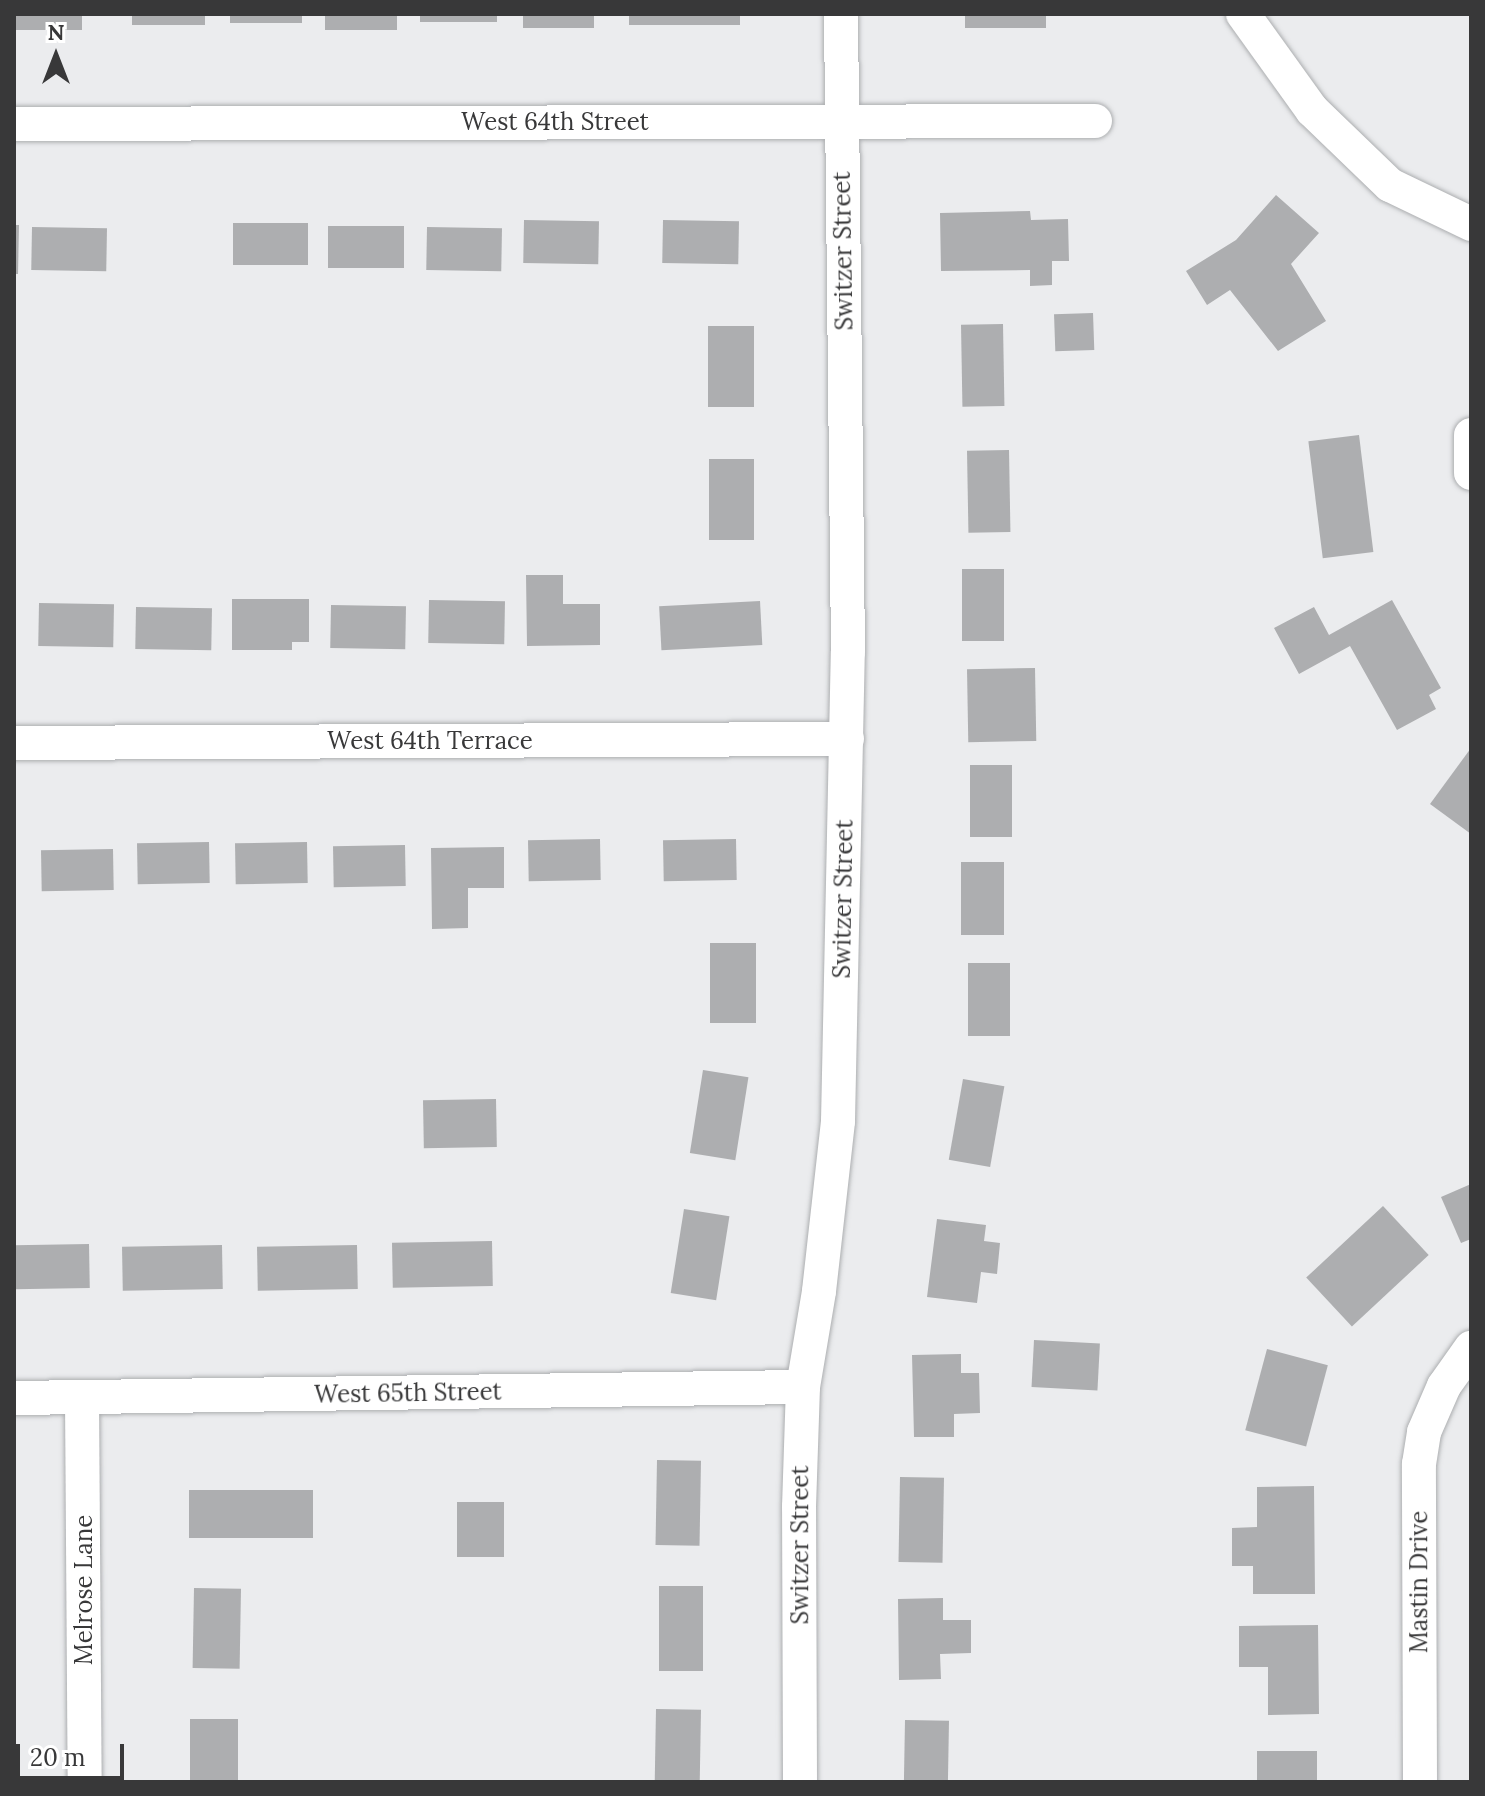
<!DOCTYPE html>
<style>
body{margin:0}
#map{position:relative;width:1485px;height:1796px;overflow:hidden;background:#ebecee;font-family:Lora,serif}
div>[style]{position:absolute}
.building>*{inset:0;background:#adaeb0;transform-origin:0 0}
.roads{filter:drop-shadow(0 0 2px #acaeb0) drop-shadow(0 0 2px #acaeb0)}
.street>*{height:34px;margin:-17px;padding:0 17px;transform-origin:17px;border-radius:17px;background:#fff}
span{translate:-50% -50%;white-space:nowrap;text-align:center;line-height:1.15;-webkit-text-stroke:6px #fff;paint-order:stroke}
.street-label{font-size:24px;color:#383839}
.frame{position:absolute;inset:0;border:16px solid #383839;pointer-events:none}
.north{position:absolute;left:16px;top:16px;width:80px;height:80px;-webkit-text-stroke:6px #fff;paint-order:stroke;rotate:0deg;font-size:22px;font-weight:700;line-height:32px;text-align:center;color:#383839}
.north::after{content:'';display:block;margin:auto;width:28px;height:36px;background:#383839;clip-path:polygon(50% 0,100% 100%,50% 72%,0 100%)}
.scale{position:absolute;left:16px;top:1744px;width:108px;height:36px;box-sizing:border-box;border:4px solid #383839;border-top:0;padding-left:10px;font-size:24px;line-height:28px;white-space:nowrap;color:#383839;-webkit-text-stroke:6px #fff;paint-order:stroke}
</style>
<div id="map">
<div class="building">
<i style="left:14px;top:14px;width:68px;height:16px"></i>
<i style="left:132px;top:14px;width:73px;height:11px"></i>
<i style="left:230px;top:14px;width:72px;height:9px"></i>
<i style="left:325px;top:14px;width:72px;height:16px"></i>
<i style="left:420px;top:14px;width:77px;height:8px"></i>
<i style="left:523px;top:14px;width:71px;height:14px"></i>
<i style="left:629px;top:14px;width:111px;height:11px"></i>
<i style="left:965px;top:14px;width:81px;height:14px"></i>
<i style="clip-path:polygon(1276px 195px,1319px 233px,1291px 264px,1326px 321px,1278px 351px,1230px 290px,1207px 305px,1186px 271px,1236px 240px)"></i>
<i style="clip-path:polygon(1030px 211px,1031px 220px,1068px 219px,1069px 261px,1052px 261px,1052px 285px,1030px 286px,1030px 270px,941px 271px,940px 213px)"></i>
<i style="left:524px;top:220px;width:75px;height:43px;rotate:1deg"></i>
<i style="left:663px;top:220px;width:76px;height:43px;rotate:1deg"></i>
<i style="left:233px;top:223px;width:75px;height:42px"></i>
<i style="clip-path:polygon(14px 225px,19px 225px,18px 274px,14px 274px)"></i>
<i style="left:328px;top:226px;width:76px;height:42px"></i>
<i style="left:32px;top:227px;width:75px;height:43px;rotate:1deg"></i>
<i style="left:427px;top:227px;width:75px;height:43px;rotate:1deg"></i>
<i style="left:1093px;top:313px;width:37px;height:39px;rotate:88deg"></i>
<i style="left:1003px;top:324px;width:82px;height:42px;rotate:89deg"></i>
<i style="left:708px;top:326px;width:46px;height:81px"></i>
<i style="left:1359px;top:435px;width:118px;height:51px;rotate:83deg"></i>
<i style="left:1009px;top:450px;width:82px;height:42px;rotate:89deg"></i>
<i style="left:709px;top:459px;width:45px;height:81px"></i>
<i style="left:962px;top:569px;width:42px;height:72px"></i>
<i style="clip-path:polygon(526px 575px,563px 575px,563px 604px,600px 604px,600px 645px,527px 646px)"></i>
<i style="clip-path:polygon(232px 599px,309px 599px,309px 642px,292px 642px,292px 650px,232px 650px)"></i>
<i style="left:429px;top:600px;width:76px;height:43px;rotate:1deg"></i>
<i style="clip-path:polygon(1392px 600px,1441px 688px,1429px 695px,1436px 709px,1397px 730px,1350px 646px,1299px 674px,1274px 628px,1314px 607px,1329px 635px)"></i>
<i style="left:760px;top:601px;width:44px;height:101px;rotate:87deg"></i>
<i style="left:39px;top:603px;width:75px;height:43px;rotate:1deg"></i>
<i style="left:331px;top:605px;width:75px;height:43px;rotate:1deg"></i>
<i style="left:136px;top:607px;width:76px;height:42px;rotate:1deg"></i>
<i style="left:1035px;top:668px;width:73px;height:68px;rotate:89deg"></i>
<i style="clip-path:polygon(1471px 748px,1471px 834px,1430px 804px)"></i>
<i style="left:970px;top:765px;width:42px;height:72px"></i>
<i style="left:600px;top:839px;width:41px;height:72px;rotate:89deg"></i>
<i style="left:736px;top:839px;width:41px;height:73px;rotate:89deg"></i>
<i style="left:209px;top:842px;width:41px;height:72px;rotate:89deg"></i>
<i style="left:307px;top:842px;width:41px;height:72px;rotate:89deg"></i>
<i style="left:405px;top:845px;width:41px;height:72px;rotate:89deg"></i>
<i style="clip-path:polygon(504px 847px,504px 888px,468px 888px,468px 928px,432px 929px,431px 848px)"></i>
<i style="left:113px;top:849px;width:41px;height:72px;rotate:89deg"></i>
<i style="left:961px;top:862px;width:43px;height:73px"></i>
<i style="left:710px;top:943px;width:46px;height:80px"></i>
<i style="left:968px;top:963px;width:42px;height:73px"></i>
<i style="left:703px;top:1070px;width:46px;height:84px;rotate:9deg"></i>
<i style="left:963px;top:1079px;width:42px;height:82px;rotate:10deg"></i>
<i style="left:496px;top:1099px;width:48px;height:73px;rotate:89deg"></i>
<i style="clip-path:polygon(1471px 1184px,1471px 1239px,1461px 1243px,1441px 1197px)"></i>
<i style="left:1383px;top:1206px;width:67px;height:105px;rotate:47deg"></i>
<i style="left:684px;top:1209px;width:46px;height:85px;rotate:9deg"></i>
<i style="clip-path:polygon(937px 1219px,986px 1225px,984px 1241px,1000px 1243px,997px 1274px,981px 1272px,977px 1303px,927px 1297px)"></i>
<i style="left:492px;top:1241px;width:45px;height:100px;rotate:89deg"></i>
<i style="left:89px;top:1244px;width:44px;height:75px;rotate:89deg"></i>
<i style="left:222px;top:1245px;width:44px;height:100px;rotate:89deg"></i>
<i style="left:357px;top:1245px;width:44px;height:100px;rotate:89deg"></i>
<i style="left:1034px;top:1340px;width:66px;height:47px;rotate:3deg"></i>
<i style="left:1267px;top:1349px;width:63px;height:84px;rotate:15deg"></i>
<i style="clip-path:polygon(961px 1354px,961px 1373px,979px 1373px,980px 1413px,954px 1414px,954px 1437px,914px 1437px,912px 1355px)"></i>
<i style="left:657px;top:1460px;width:44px;height:85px;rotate:1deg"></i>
<i style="left:900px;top:1477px;width:44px;height:85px;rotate:1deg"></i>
<i style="clip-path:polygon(1314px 1486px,1315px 1594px,1253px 1594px,1253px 1566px,1232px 1566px,1232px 1528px,1257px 1527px,1257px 1487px)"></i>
<i style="left:313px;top:1490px;width:48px;height:124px;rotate:90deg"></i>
<i style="left:457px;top:1502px;width:47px;height:55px"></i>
<i style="left:659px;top:1586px;width:44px;height:85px"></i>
<i style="left:194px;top:1588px;width:47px;height:80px;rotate:1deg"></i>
<i style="clip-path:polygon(943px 1598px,943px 1620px,971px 1620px,971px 1653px,940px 1654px,941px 1679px,899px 1680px,898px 1599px)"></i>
<i style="clip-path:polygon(1318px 1625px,1319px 1714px,1268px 1715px,1268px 1667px,1239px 1667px,1239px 1626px)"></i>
<i style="left:656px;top:1709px;width:45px;height:73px;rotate:1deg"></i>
<i style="left:190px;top:1719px;width:48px;height:63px"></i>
<i style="left:905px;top:1720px;width:44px;height:62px;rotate:1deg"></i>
<i style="left:1257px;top:1751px;width:60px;height:31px"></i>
</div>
<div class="roads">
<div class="street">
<i style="left:1243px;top:14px;width:118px;rotate:54.3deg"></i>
<i style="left:1312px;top:110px;width:108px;rotate:43.9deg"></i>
<i style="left:1390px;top:185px;width:90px;rotate:25.7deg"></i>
<i style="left:14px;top:124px;width:1081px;rotate:-0.16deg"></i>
<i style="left:1471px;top:435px;width:38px;rotate:90deg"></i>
<i style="left:14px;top:743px;width:833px;rotate:-0.28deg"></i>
<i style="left:14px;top:1398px;width:789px;rotate:-0.8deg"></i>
<i style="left:82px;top:1398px;width:384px;rotate:89.6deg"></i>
<i style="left:800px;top:1782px;width:275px;rotate:-90.2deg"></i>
<i style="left:799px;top:1507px;width:120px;rotate:-88.1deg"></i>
<i style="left:803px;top:1387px;width:97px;rotate:-80.5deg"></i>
<i style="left:819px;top:1291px;width:171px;rotate:-83.6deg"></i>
<i style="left:838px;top:1121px;width:469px;rotate:-88.8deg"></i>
<i style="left:848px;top:652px;width:638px;rotate:-90.63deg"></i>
<i style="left:1420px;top:1782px;width:318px;rotate:-90.2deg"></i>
<i style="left:1419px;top:1464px;width:32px;rotate:-81deg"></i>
<i style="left:1424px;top:1432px;width:50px;rotate:-66.5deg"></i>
<i style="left:1444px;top:1386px;width:47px;rotate:-54.6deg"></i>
</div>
</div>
<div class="street-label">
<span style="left:555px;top:122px">West 64th Street</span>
<span style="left:843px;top:251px;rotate:-91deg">Switzer Street</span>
<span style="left:430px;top:741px">West 64th Terrace</span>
<span style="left:843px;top:899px;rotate:-89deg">Switzer Street</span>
<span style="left:408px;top:1393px;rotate:-1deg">West 65th Street</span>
<span style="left:800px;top:1545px;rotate:-90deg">Switzer Street</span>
<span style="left:1419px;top:1582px;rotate:-90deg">Mastin Drive</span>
<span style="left:84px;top:1590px;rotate:-90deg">Melrose Lane</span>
</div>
<div class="frame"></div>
<div class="north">N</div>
<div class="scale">20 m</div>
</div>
